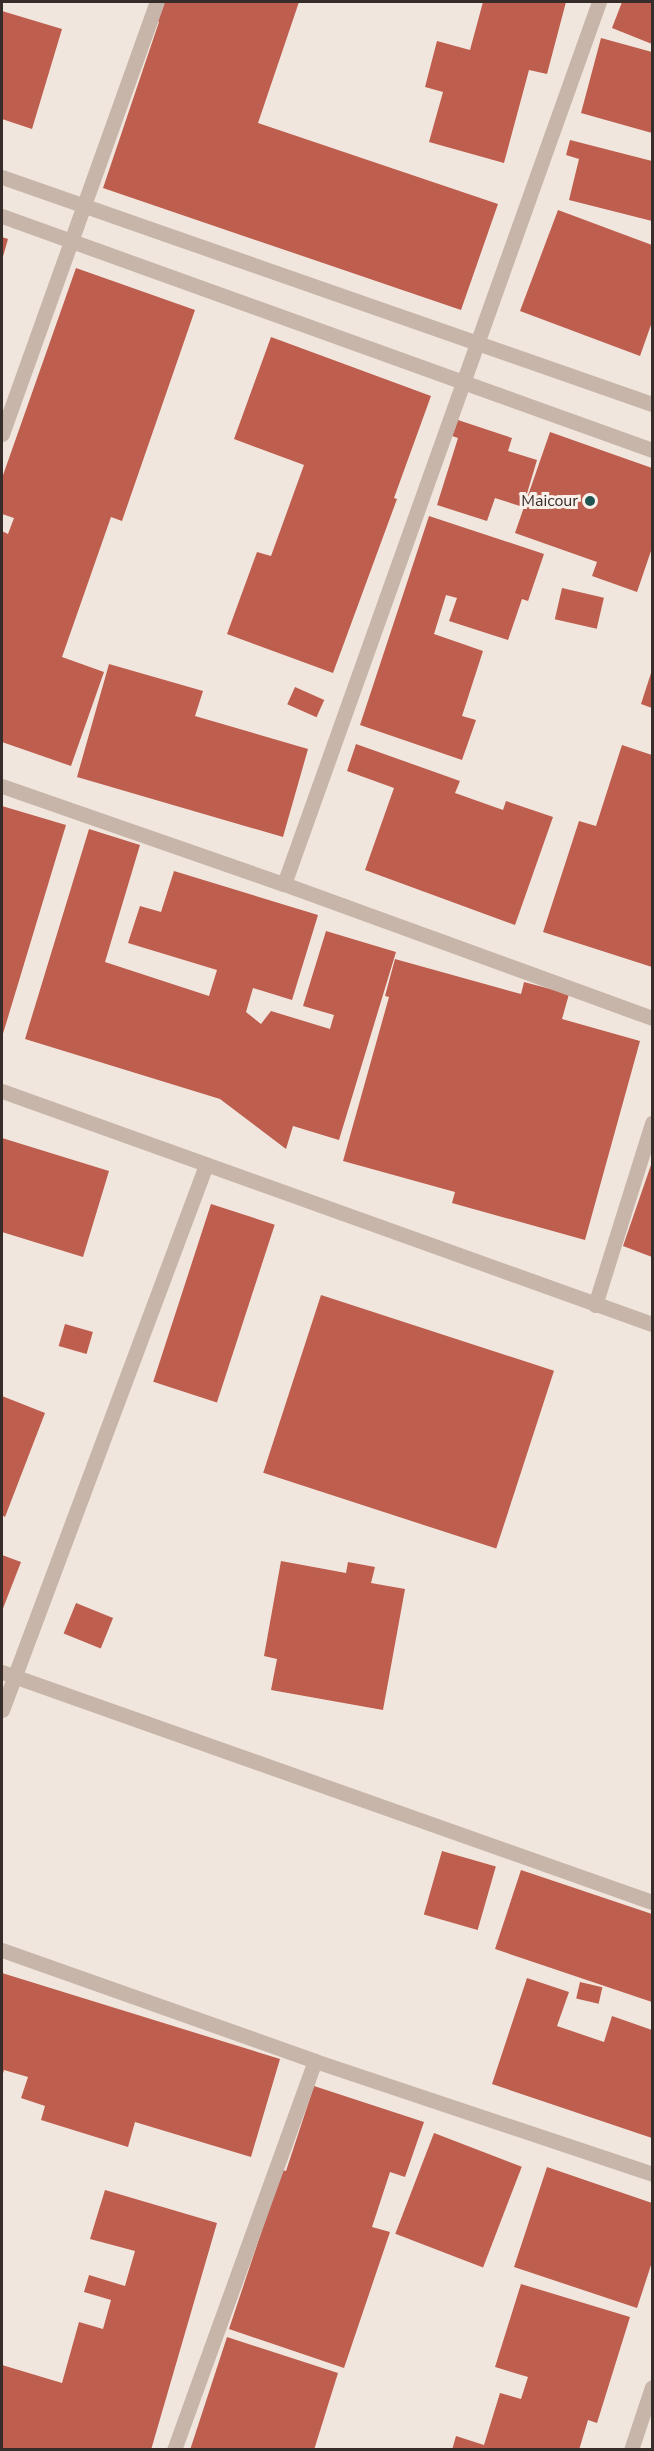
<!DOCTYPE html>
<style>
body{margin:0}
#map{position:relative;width:654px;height:2451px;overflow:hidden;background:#f1e6dd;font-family:"Nunito Sans",sans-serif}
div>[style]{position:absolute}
.building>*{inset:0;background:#be5e4e;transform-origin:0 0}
.minor>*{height:15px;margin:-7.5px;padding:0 7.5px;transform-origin:7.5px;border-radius:7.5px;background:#c8b5aa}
.tertiary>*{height:15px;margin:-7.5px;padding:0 7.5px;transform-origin:7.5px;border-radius:7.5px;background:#c8b5aa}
.dots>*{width:16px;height:16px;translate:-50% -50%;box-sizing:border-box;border:3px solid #f9f0ea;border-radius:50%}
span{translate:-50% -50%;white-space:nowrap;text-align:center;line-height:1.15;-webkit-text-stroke:6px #f9f0ea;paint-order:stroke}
.poi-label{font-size:16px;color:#362c29}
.right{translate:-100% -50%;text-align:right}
.frame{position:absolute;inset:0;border:3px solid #362c29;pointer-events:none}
</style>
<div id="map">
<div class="building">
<i style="clip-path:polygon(162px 2px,299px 2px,258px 123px,498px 204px,461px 310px,103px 188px,159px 22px,156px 20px)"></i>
<i style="clip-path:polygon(483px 2px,566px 2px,547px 74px,529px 70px,504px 163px,429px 142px,443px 92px,425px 87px,437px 41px,470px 50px)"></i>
<i style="clip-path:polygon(622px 2px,652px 2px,652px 44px,612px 28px)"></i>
<i style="clip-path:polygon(2px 11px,62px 29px,32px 129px,2px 119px)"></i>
<i style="clip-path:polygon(601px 38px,652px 52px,652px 133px,581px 113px)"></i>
<i style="clip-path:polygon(570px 140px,652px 161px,652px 221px,569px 200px,579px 159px,566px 155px)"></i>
<i style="clip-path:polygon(558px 210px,652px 245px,652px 322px,640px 356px,520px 311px)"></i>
<i style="clip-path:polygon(2px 237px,8px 239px,2px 260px)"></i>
<i style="clip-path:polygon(76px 268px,195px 310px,122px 521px,111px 517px,62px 657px,104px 672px,71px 766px,2px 742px,2px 531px,8px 534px,14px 518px,2px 514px,2px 478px)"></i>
<i style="clip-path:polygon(271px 337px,431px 396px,394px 498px,397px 499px,333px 673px,227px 634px,257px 552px,271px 556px,304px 465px,234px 439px)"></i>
<i style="clip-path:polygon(458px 420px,512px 438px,508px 451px,537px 460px,523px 507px,495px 498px,487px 521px,437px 505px,458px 438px,452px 436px)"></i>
<i style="clip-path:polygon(550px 432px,652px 468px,652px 548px,637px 592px,592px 576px,597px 562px,515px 533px)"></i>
<i style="clip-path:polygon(429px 516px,544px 554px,528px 601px,522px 599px,508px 640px,449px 621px,457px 598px,446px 595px,434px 634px,483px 651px,462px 716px,476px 720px,462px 760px,360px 725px)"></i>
<i style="left:562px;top:588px;width:43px;height:32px;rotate:13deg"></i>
<i style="clip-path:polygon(109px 664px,203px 691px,195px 716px,308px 749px,283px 837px,77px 777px)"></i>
<i style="clip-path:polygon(652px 670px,652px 708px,641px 704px)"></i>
<i style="left:295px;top:687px;width:32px;height:19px;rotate:24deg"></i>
<i style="clip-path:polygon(356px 744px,460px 781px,455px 793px,503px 810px,506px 801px,553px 817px,515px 925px,365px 870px,394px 788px,347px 771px)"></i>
<i style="clip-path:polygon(622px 745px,652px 755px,652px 967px,543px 932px,579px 821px,596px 826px)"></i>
<i style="clip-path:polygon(2px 806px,66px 825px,2px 1037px)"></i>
<i style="clip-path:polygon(89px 829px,140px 845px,105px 962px,209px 996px,217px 970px,128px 943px,140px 906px,161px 912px,174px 871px,318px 915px,292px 1000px,253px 988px,246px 1012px,261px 1024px,271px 1011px,330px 1029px,334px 1015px,303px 1006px,326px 931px,396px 952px,339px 1140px,293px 1126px,286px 1149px,220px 1099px,25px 1039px)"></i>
<i style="clip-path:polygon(395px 959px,521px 994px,524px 982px,569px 994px,562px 1019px,640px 1041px,585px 1240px,452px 1203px,455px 1192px,343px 1161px,389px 997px,385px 996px)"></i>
<i style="clip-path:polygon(2px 1138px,109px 1171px,83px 1257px,2px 1232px)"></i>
<i style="clip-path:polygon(652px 1162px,652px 1257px,623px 1246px)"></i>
<i style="left:211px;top:1204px;width:67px;height:187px;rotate:18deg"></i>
<i style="left:321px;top:1295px;width:245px;height:187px;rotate:18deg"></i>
<i style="left:65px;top:1324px;width:29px;height:23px;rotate:16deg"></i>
<i style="clip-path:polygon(2px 1396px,45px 1413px,5px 1517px,2px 1515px)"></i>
<i style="clip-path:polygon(2px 1555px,21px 1562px,2px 1611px)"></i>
<i style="clip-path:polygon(281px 1561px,346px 1573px,348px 1562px,375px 1567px,371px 1583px,405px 1589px,383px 1710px,271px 1690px,277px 1659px,264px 1656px)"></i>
<i style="left:76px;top:1603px;width:40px;height:33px;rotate:22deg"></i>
<i style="left:442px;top:1851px;width:56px;height:66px;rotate:16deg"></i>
<i style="clip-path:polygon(521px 1870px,652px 1914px,652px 2002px,495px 1949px)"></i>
<i style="clip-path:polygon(2px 1973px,280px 2059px,251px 2157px,135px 2122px,128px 2147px,41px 2120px,45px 2106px,21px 2098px,28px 2077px,4px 2070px,2px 2077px)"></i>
<i style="clip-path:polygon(527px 1978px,569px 1992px,557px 2026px,604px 2042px,612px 2016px,652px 2030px,652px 2138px,492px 2084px)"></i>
<i style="left:580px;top:1982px;width:23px;height:17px;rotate:13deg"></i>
<i style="clip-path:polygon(314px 2086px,424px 2122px,405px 2177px,390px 2172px,372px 2227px,390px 2232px,344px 2368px,229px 2329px,282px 2170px,286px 2171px)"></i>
<i style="left:434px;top:2133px;width:94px;height:108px;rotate:21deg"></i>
<i style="clip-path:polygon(547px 2167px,652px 2203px,652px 2262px,637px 2308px,514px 2267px)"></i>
<i style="clip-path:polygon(105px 2190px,217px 2223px,151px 2450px,2px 2450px,2px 2365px,62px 2383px,79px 2322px,103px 2329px,111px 2300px,84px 2292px,89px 2275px,125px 2286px,135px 2251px,90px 2239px)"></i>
<i style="clip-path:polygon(521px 2284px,630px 2317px,597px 2423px,588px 2420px,579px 2450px,452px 2450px,456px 2436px,484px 2445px,500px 2393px,521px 2399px,528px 2377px,495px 2367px)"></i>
<i style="clip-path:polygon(227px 2337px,338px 2373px,314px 2450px,190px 2450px)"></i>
</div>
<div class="minor">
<i style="left:2px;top:434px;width:459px;rotate:-70.3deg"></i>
<i style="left:2px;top:786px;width:299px;rotate:19.2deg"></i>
<i style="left:284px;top:884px;width:392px;rotate:20deg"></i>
<i style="left:284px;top:884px;width:937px;rotate:-70.35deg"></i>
<i style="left:2px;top:1091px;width:690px;rotate:19.72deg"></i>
<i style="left:595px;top:1305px;width:191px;rotate:-72.6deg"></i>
<i style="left:2px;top:1672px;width:689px;rotate:19.49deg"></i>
<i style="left:2px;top:1710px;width:582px;rotate:-69.48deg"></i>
<i style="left:2px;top:1950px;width:332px;rotate:19.5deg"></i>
<i style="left:315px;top:2061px;width:355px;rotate:18.5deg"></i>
<i style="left:174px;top:2450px;width:414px;rotate:-70.1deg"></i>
</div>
<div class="tertiary">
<i style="left:2px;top:177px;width:688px;rotate:19.25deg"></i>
<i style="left:2px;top:216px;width:691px;rotate:19.8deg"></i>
<i style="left:631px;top:2450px;width:66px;rotate:-71.6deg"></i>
</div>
<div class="dots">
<i style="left:590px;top:501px;background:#215553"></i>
</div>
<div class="poi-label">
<span class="right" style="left:578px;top:501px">Maicour</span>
</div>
<div class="frame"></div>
</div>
